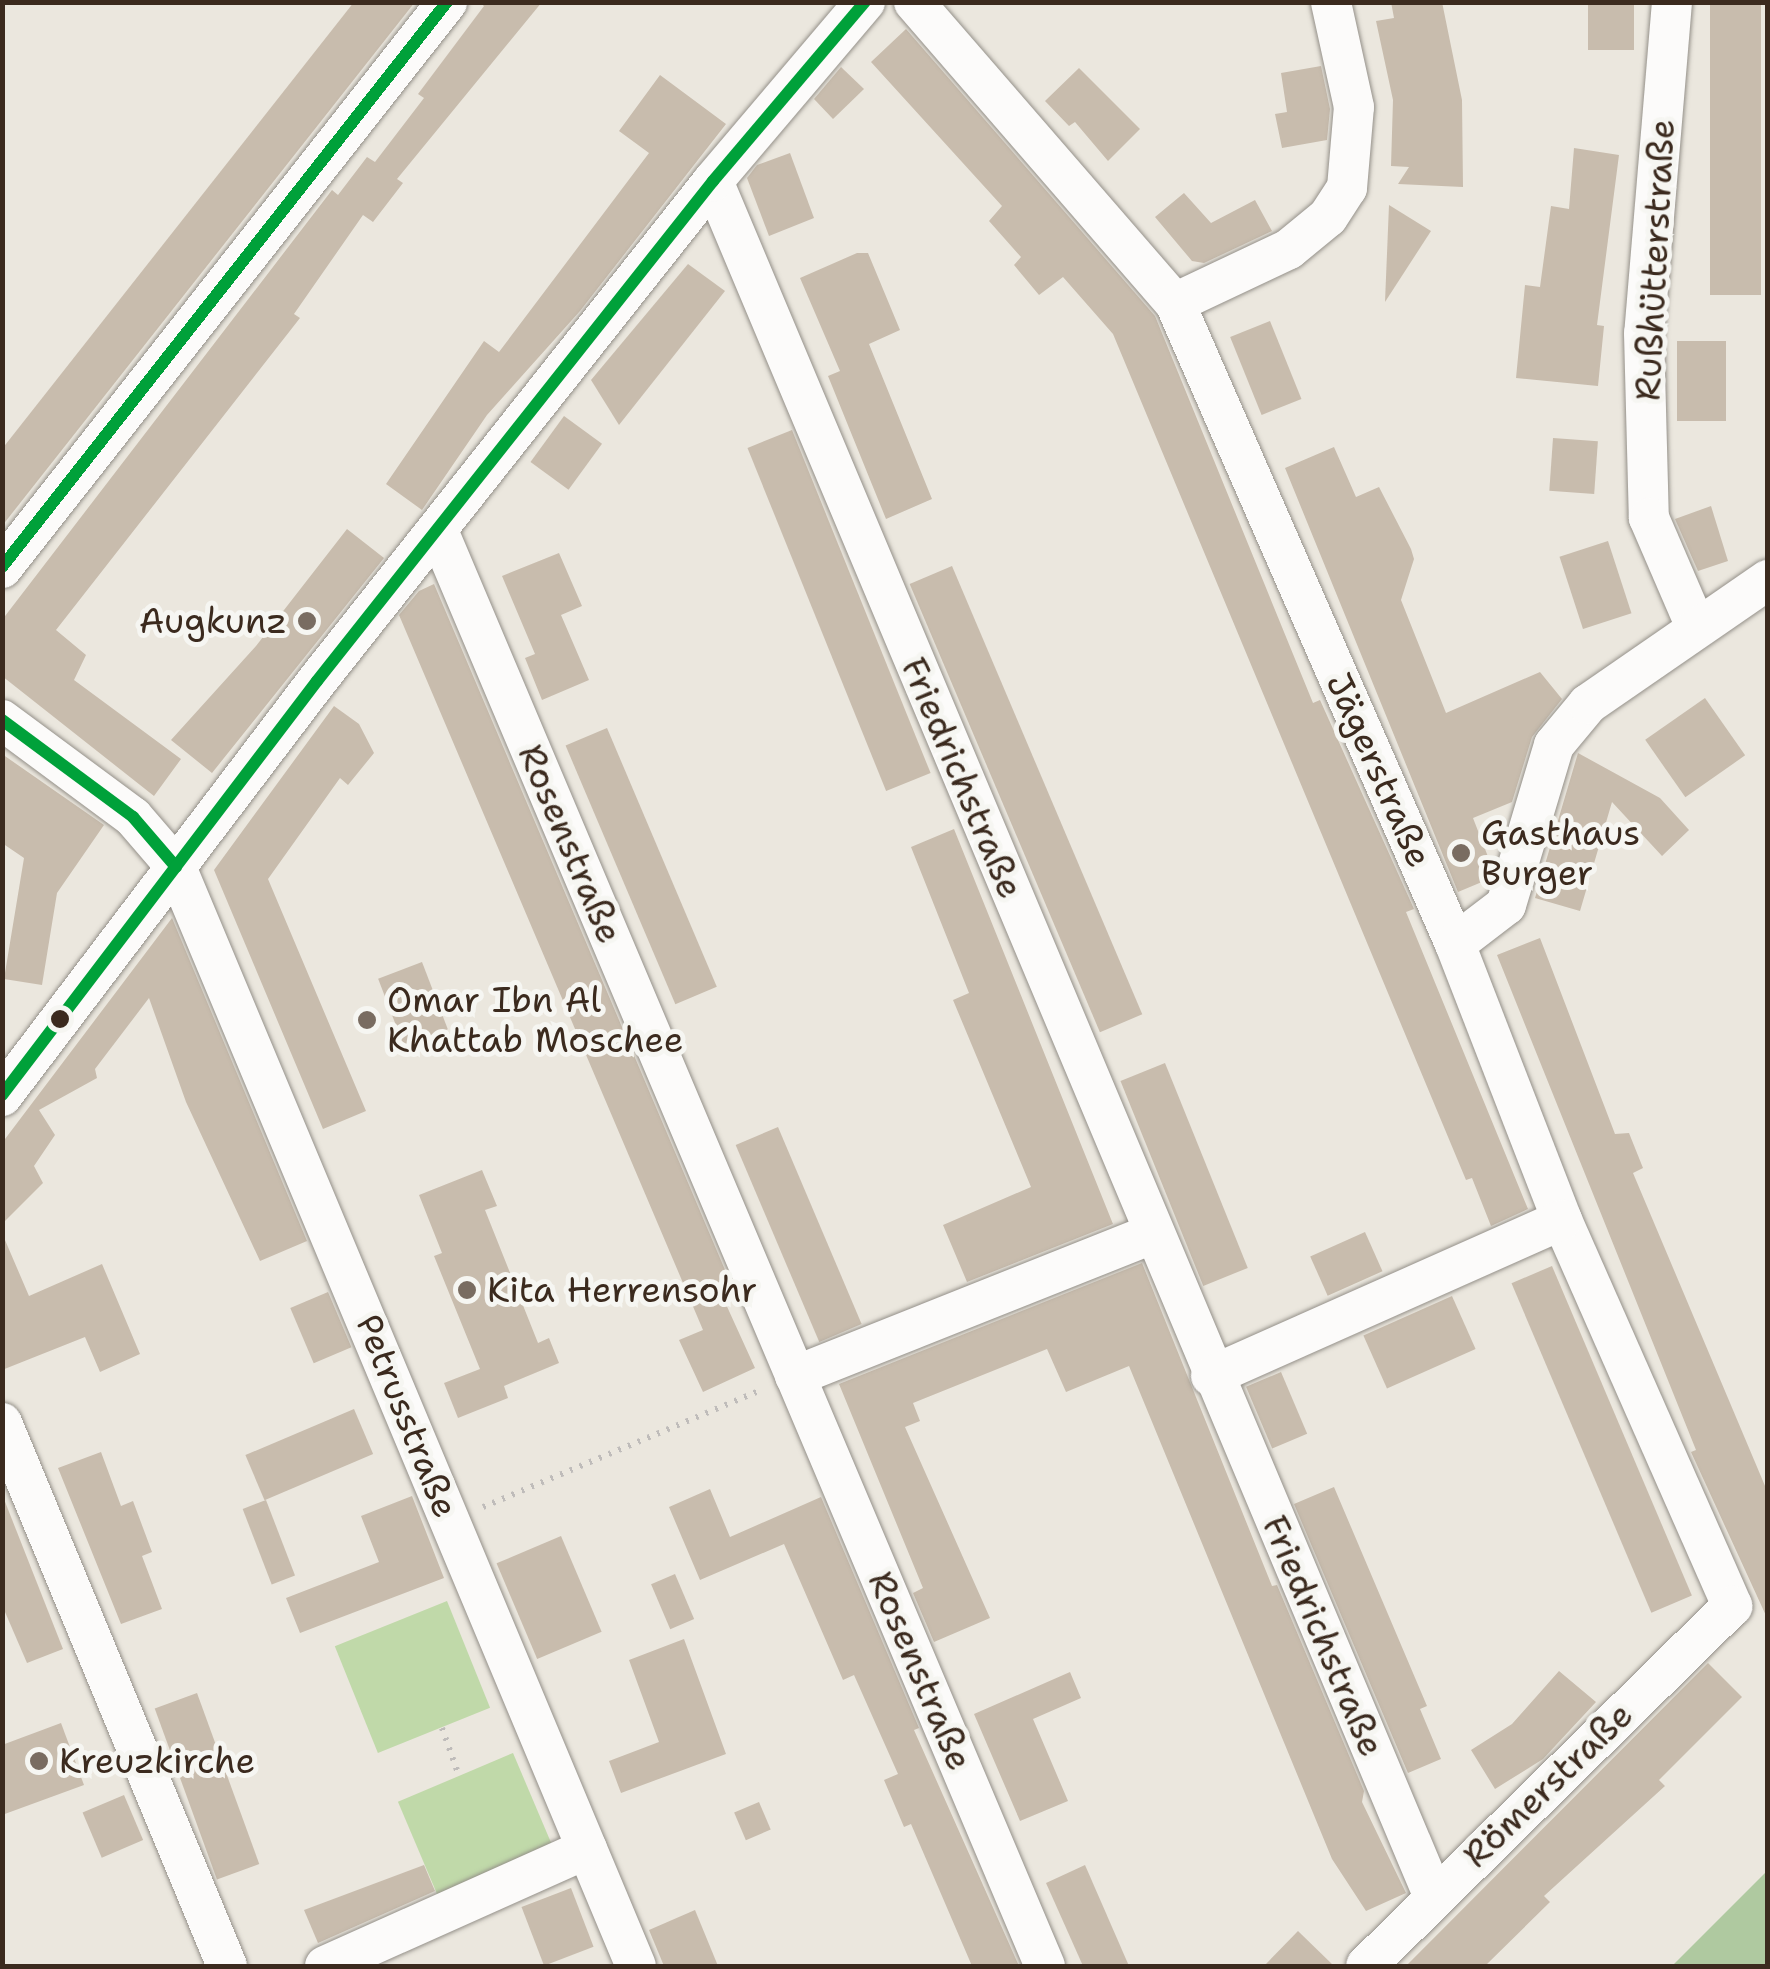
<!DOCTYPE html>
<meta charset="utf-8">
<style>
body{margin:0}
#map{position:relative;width:1770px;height:1969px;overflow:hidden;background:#ebe7de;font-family:"Shantell Sans",sans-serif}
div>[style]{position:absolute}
.green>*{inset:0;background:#c0d9a9;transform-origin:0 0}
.forest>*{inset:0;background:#afc9a0}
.building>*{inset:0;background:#c8bcad;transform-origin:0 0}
.path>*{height:6px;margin-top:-3px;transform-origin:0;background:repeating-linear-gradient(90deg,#bfbcba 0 2.5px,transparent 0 10.5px)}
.roads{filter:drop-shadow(0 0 2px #949089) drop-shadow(0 0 2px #949089)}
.street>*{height:40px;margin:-20px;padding:0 20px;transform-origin:20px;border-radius:20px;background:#fcfbfa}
.bus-1>*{height:12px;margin:-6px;padding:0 6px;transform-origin:6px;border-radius:6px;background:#00a13a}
.dots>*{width:28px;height:28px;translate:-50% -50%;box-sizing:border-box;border:5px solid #f6f6f2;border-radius:50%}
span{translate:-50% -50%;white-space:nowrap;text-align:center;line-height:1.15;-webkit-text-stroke:10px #f6f6f2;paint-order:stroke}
.street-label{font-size:35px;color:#3b2a1e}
.poi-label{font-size:35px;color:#3b2a1e}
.right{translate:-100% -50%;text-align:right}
.left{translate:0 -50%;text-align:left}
.frame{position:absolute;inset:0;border:5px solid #3b2a1e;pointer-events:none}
</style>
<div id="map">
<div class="green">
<i style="left:447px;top:1601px;width:115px;height:121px;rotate:68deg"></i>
<i style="left:513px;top:1753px;width:101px;height:125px;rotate:67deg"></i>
</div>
<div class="forest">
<i style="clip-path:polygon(1767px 1871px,1767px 1966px,1672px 1966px)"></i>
</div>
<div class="building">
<i style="clip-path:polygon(354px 2px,415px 2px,2px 526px,2px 449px)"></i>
<i style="clip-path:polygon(479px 2px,542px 2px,397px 179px,403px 183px,373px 222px,363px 215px,294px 314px,300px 318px,56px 630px,86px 655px,74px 680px,181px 759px,154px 796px,2px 676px,2px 620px,332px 190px,338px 195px,367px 157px,375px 162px,424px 98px,418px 94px,484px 6px)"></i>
<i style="clip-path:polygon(1391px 2px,1442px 2px,1462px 100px,1463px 187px,1398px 184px,1409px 167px,1391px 166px,1393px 100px,1376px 21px,1394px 18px)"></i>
<i style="left:1588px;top:2px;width:46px;height:48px"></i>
<i style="left:1710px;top:2px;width:51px;height:293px"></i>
<i style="clip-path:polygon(906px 29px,1155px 316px,1313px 703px,1320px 700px,1414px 909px,1406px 912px,1528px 1209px,1491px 1226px,1472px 1178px,1466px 1180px,1113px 334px,1063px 277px,1039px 295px,1014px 265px,1021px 257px,989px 221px,1002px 206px,871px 62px)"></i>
<i style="clip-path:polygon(1321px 66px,1330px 109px,1327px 140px,1282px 148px,1275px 114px,1287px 112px,1281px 73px)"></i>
<i style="clip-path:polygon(841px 67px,864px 89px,833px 119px,814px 99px)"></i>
<i style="clip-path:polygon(1079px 68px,1140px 129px,1108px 161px,1075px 122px,1069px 126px,1045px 101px)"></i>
<i style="clip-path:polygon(660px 75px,726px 124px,580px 311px,487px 415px,422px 510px,386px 484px,484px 341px,499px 352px,649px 153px,619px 131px)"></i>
<i style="clip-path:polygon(1574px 148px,1619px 155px,1597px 325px,1604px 326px,1598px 386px,1516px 378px,1525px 285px,1540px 287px,1551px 206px,1569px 209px)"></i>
<i style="clip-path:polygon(790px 153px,814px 218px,769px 236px,747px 178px,757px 165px)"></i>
<i style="clip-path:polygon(1184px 193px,1211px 223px,1255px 200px,1272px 231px,1204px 263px,1192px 261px,1155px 217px)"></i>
<i style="clip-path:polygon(1389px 205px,1431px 231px,1385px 302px)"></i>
<i style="clip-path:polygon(857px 253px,868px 253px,900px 330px,869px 344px,932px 499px,886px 519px,828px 376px,840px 371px,800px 278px)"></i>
<i style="clip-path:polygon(688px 264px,725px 291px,619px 425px,591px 380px)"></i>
<i style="left:1270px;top:321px;width:84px;height:43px;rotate:68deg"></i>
<i style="left:1726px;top:341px;width:80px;height:49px;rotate:90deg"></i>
<i style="left:564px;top:416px;width:47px;height:57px;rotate:36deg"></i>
<i style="left:792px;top:430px;width:370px;height:48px;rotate:68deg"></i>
<i style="left:1553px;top:438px;width:45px;height:53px;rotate:4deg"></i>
<i style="clip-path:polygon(1334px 447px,1356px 497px,1379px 487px,1411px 549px,1414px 559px,1401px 600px,1446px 713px,1540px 672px,1562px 699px,1532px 737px,1512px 802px,1473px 818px,1492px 867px,1489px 879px,1458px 892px,1285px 468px)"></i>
<i style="clip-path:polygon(1711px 506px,1728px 561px,1698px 571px,1675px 519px)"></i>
<i style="clip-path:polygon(347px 529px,384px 558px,212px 773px,171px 740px,256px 646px)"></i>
<i style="left:1608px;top:541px;width:76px;height:51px;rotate:72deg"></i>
<i style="clip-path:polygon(559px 553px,582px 606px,561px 615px,589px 680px,542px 700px,525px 658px,535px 654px,502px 576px)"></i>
<i style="left:952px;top:566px;width:487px;height:46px;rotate:67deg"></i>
<i style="clip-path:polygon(434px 584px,731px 1284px,719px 1289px,755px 1368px,703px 1392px,679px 1340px,703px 1330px,399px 615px,419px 591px)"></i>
<i style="left:1705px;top:698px;width:70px;height:73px;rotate:55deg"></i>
<i style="clip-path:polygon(334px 706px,359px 724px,374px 753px,348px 785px,340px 778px,268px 879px,366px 1111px,323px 1129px,214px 870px)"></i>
<i style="left:607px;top:728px;width:281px;height:45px;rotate:67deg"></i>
<i style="clip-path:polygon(1578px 753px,1660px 798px,1689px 830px,1662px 856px,1612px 802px,1580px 911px,1535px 898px)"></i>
<i style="clip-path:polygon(2px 754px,104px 825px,57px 893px,42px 985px,4px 979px,24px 858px,2px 843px)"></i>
<i style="clip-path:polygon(954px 829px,1113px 1224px,967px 1282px,943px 1225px,1031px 1187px,953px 1000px,969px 993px,911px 847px)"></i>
<i style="clip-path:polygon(172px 918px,307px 1241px,260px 1261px,186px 1102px,149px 998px,95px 1069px,97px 1078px,39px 1110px,55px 1135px,34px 1166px,43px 1183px,2px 1224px,2px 1143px)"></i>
<i style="clip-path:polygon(1540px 938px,1615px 1134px,1629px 1133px,1643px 1168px,1633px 1173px,1768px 1493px,1768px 1620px,1691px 1452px,1696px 1450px,1497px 955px)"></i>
<i style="left:422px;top:962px;width:72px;height:47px;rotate:69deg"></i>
<i style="left:1165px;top:1063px;width:221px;height:48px;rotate:68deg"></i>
<i style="left:778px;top:1127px;width:214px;height:46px;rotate:67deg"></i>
<i style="clip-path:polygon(482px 1170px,497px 1206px,485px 1210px,538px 1343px,549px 1338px,559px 1363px,504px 1386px,508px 1398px,458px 1418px,444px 1383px,480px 1369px,434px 1256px,442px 1253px,419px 1195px)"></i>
<i style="left:1365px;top:1232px;width:43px;height:60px;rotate:66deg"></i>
<i style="clip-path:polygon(2px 1233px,29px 1296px,102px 1264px,140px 1354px,100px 1372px,85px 1337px,2px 1370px)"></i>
<i style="clip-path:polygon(1142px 1263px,1272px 1586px,1277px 1585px,1364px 1791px,1362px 1802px,1406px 1893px,1366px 1911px,1332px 1859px,1129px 1366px,1066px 1392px,1047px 1349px,913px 1403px,920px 1421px,905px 1427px,990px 1618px,934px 1642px,913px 1593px,923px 1588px,839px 1384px)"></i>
<i style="left:1552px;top:1266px;width:358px;height:44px;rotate:67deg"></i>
<i style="left:328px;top:1292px;width:60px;height:41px;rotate:67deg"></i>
<i style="left:1452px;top:1296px;width:58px;height:97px;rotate:66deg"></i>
<i style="left:1281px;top:1372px;width:67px;height:38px;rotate:67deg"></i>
<i style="left:354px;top:1409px;width:49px;height:118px;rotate:67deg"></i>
<i style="clip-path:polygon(101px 1452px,121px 1506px,133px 1501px,152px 1552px,142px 1556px,162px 1609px,121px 1624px,58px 1468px)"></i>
<i style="clip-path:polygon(1334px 1487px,1427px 1706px,1420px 1709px,1441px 1759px,1408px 1773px,1294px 1504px)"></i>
<i style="clip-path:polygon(710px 1489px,730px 1537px,821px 1497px,919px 1728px,914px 1730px,1019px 1966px,972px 1966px,911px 1824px,904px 1827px,884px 1780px,898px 1774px,854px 1675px,843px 1680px,784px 1544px,700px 1580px,669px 1507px)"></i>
<i style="clip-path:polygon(2px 1494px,63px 1649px,27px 1663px,2px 1605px)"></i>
<i style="clip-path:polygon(412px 1496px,444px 1578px,300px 1633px,286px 1598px,379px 1562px,361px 1516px)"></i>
<i style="left:266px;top:1500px;width:81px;height:25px;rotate:69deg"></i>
<i style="left:561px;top:1536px;width:104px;height:70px;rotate:67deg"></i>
<i style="left:675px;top:1574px;width:49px;height:26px;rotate:67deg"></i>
<i style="clip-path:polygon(684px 1639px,726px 1754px,621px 1793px,609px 1761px,659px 1742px,629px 1660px)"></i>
<i style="clip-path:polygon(1708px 1663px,1742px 1697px,1659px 1780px,1665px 1786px,1544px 1896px,1550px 1902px,1485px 1966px,1406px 1966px)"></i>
<i style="clip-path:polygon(1559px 1671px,1596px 1702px,1543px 1759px,1495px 1789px,1471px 1750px,1512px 1724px)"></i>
<i style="clip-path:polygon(1070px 1672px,1081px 1698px,1033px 1719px,1068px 1801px,1020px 1821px,974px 1714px)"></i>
<i style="left:197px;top:1693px;width:182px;height:45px;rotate:70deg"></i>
<i style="clip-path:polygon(61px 1723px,84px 1785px,2px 1815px,2px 1745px)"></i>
<i style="left:124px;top:1795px;width:49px;height:45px;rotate:67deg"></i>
<i style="left:759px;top:1802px;width:30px;height:27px;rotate:67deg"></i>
<i style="clip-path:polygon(424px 1865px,435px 1891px,318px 1943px,304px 1910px)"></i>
<i style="clip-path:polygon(1085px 1865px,1129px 1966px,1083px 1966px,1046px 1883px)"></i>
<i style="left:571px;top:1888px;width:63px;height:53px;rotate:69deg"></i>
<i style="clip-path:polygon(695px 1910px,718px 1966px,664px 1966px,649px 1930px)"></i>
<i style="clip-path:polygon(1298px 1931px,1334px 1966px,1264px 1966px)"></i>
</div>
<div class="path">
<i style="left:483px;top:1507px;width:303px;rotate:-22.8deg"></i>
<i style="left:442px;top:1728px;width:51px;rotate:70.5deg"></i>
</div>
<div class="roads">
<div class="street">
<i style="left:914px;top:2px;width:398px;rotate:49.1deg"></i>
<i style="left:1175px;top:303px;width:699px;rotate:66.4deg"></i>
<i style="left:1455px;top:944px;width:296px;rotate:68.8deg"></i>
<i style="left:1562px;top:1220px;width:422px;rotate:66.2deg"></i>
<i style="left:1732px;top:1606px;width:513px;rotate:135.47deg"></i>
<i style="left:1672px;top:2px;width:332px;rotate:94.8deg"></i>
<i style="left:1644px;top:333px;width:185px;rotate:88.5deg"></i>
<i style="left:1649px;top:518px;width:119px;rotate:66.7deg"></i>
<i style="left:713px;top:181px;width:1861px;rotate:67.21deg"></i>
<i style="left:1175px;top:303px;width:126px;rotate:-25.3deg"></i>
<i style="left:1289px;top:249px;width:50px;rotate:-39.4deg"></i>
<i style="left:1328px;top:217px;width:35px;rotate:-57deg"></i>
<i style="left:1347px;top:188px;width:81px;rotate:-85.1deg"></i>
<i style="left:1354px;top:107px;width:107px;rotate:-102.4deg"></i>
<i style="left:439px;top:533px;width:1556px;rotate:67.08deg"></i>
<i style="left:2px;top:568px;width:720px;rotate:-51.82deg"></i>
<i style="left:2px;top:720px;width:163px;rotate:36.5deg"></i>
<i style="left:133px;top:817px;width:66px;rotate:49.3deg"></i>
<i style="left:176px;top:867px;width:1191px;rotate:67.29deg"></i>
<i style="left:1455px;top:944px;width:64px;rotate:-37.4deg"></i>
<i style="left:1506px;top:905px;width:167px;rotate:-73.3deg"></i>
<i style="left:1554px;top:745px;width:53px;rotate:-50.3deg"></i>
<i style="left:1588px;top:704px;width:219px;rotate:-34.6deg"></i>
<i style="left:2px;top:1096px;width:521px;rotate:-52.8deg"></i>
<i style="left:317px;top:681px;width:638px;rotate:-51.62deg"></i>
<i style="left:713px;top:181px;width:235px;rotate:-49.7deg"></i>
<i style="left:795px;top:1376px;width:383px;rotate:-21.7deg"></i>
<i style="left:1211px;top:1376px;width:384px;rotate:-24deg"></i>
<i style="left:2px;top:1423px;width:588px;rotate:67.49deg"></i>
<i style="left:325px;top:1966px;width:287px;rotate:-24.1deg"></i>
</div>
</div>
<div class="bus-1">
<i style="left:2px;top:567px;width:719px;rotate:-51.78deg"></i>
<i style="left:2px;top:720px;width:163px;rotate:36.5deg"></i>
<i style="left:133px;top:817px;width:66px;rotate:49.3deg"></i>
<i style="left:2px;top:1095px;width:520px;rotate:-52.73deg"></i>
<i style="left:317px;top:681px;width:638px;rotate:-51.62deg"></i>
<i style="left:713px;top:181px;width:235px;rotate:-49.7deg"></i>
</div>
<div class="dots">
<i style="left:307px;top:621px;background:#796c61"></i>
<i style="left:1461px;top:853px;background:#796c61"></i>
<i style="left:60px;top:1019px;background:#3b2a1e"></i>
<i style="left:367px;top:1020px;background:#796c61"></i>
<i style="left:467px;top:1290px;background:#796c61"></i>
<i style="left:39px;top:1761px;background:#796c61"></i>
</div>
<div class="street-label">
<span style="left:1655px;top:260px;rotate:-87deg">Rußhütterstraße</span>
<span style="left:1379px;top:770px;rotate:66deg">Jägerstraße</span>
<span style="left:962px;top:778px;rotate:67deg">Friedrichstraße</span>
<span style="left:570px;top:844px;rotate:67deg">Rosenstraße</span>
<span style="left:407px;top:1416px;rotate:68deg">Petrusstraße</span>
<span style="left:1323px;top:1636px;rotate:67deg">Friedrichstraße</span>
<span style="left:920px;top:1671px;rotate:67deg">Rosenstraße</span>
<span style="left:1548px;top:1785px;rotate:-44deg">Römerstraße</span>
</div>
<div class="poi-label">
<span class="right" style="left:287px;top:621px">Augkunz</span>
<span class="left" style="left:1481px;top:853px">Gasthaus<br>Burger</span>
<span class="left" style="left:387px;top:1020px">Omar Ibn Al<br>Khattab Moschee</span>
<span class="left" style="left:487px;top:1290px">Kita Herrensohr</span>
<span class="left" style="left:59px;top:1761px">Kreuzkirche</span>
</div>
<div class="frame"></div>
</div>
